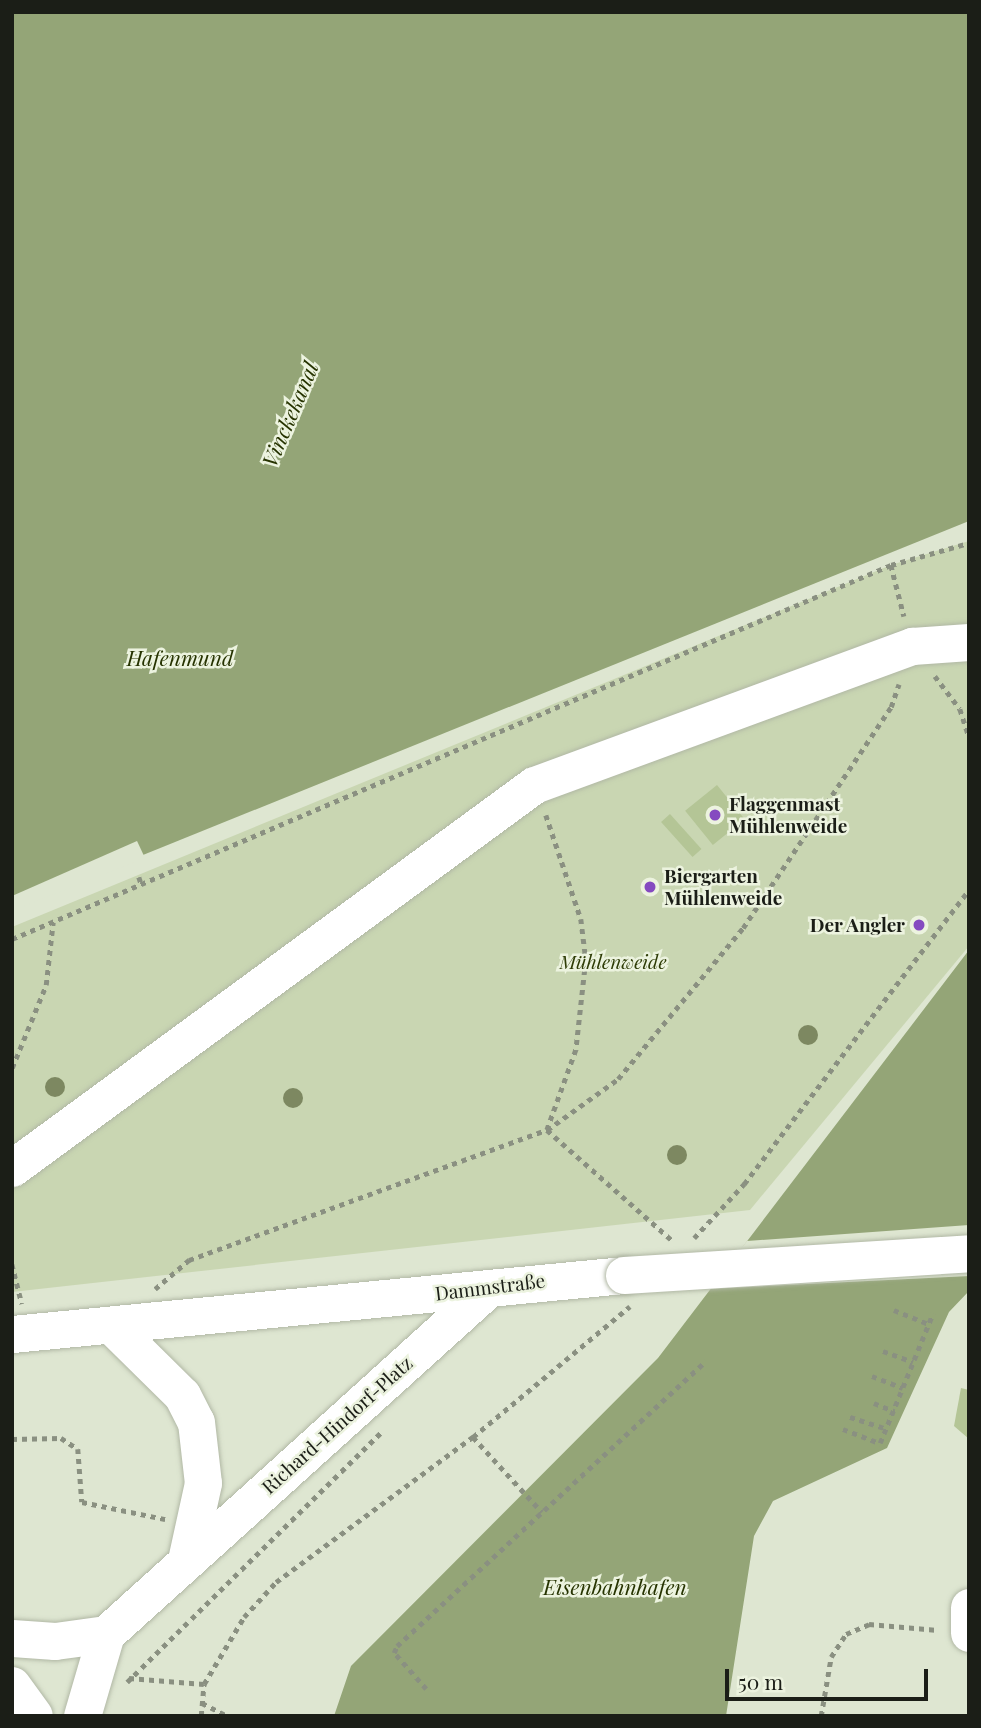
<!DOCTYPE html>
<meta charset="utf-8">
<style>
body{margin:0}
#map{position:relative;width:981px;height:1728px;overflow:hidden;background:#dee6d1;font-family:"Playfair Display",serif}
div>[style]{position:absolute}
.green>*{inset:0;background:#c9d6b2}
.water>*{inset:0;background:#94a577}
.pier>*{inset:0;background:#dee6d1}
.building>*{inset:0;background:#b4c596;transform-origin:0 0}
.path>*{height:4.5px;margin-top:-2.25px;transform-origin:0;background:repeating-linear-gradient(90deg,#8a9081 0 5px,transparent 0 10px)}
.roads{filter:drop-shadow(0 0 2px #b1b8a5) drop-shadow(0 0 2px #b1b8a5)}
.minor>*{height:37px;margin:-18.5px;padding:0 18.5px;transform-origin:18.5px;border-radius:18.5px;background:#fff}
.major>*{height:38px;margin:-19px;padding:0 19px;transform-origin:19px;border-radius:19px;background:#fff}
.bridges{filter:drop-shadow(0 0 2px #b1b8a5) drop-shadow(0 0 2px #b1b8a5)}
.minor-bridge>*{height:37px;margin:-18.5px;padding:0 18.5px;transform-origin:18.5px;border-radius:18.5px;background:#fff}
.trees>*{width:20px;height:20px;margin:-10px;border-radius:50%;background:#7d8861}
.dots>*{width:19px;height:19px;translate:-50% -50%;box-sizing:border-box;border:4px solid #ecf3df;border-radius:50%}
span{translate:-50% -50%;white-space:nowrap;text-align:center;line-height:1.15;-webkit-text-stroke:5px #ecf3df;paint-order:stroke}
.poi-label{font-size:19px;color:#1b1e17;font-weight:700}
.left{translate:0 -50%;text-align:left}
.right{translate:-100% -50%;text-align:right}
.park-label{font-size:19px;color:#2e3c06;font-style:italic}
.street-label{font-size:19px;color:#1b1e17}
.water-label{font-size:21px;color:#263300;font-style:italic}
.frame{position:absolute;inset:0;border:14px solid #1b1e17;pointer-events:none}
.scale{position:absolute;left:725px;top:1669px;width:203px;height:32px;box-sizing:border-box;border:4px solid #1b1e17;border-top:0;padding-left:9px;font-size:21px;line-height:24px;white-space:nowrap;color:#1b1e17;-webkit-text-stroke:5px #ecf3df;paint-order:stroke}
</style>
<div id="map">
<div class="green">
<i style="clip-path:polygon(969px 541px,969px 946px,750px 1210px,12px 1292px,12px 927px,891px 565px)"></i>
</div>
<div class="water">
<i style="clip-path:polygon(12px 12px,969px 12px,969px 521px,12px 908px)"></i>
<i style="clip-path:polygon(969px 950px,969px 1291px,949px 1312px,887px 1448px,773px 1501px,754px 1536px,726px 1716px,334px 1716px,351px 1666px,658px 1358px)"></i>
</div>
<div class="pier">
<i style="clip-path:polygon(137px 841px,145px 858px,12px 911px,12px 896px)"></i>
<i style="clip-path:polygon(969px 1225px,969px 1276px,708px 1289px,747px 1241px)"></i>
</div>
<div class="building">
<i style="left:717px;top:785px;width:44px;height:41px;rotate:51deg"></i>
<i style="left:670px;top:814px;width:47px;height:12px;rotate:48deg"></i>
<i style="clip-path:polygon(961px 1388px,969px 1390px,969px 1439px,954px 1426px)"></i>
</div>
<div class="path">
<i style="left:891px;top:565px;width:81px;rotate:-15.8deg"></i>
<i style="left:935px;top:676px;width:41px;rotate:52.9deg"></i>
<i style="left:960px;top:709px;width:28px;rotate:72deg"></i>
<i style="left:546px;top:815px;width:110px;rotate:71.4deg"></i>
<i style="left:581px;top:919px;width:41px;rotate:83deg"></i>
<i style="left:586px;top:960px;width:91px;rotate:96.3deg"></i>
<i style="left:576px;top:1050px;width:85px;rotate:109.9deg"></i>
<i style="left:547px;top:1130px;width:168px;rotate:41.4deg"></i>
<i style="left:139px;top:877px;width:9px;rotate:72deg"></i>
<i style="left:12px;top:939px;width:955px;rotate:-23.05deg"></i>
<i style="left:891px;top:565px;width:53px;rotate:75.7deg"></i>
<i style="left:12px;top:1068px;width:90px;rotate:-67.7deg"></i>
<i style="left:46px;top:985px;width:63px;rotate:-83.7deg"></i>
<i style="left:694px;top:1238px;width:74px;rotate:-47.2deg"></i>
<i style="left:744px;top:1184px;width:370px;rotate:-52.6deg"></i>
<i style="left:12px;top:1264px;width:41px;rotate:76deg"></i>
<i style="left:155px;top:1289px;width:45px;rotate:-40.5deg"></i>
<i style="left:189px;top:1260px;width:381px;rotate:-20deg"></i>
<i style="left:547px;top:1130px;width:87px;rotate:-35.7deg"></i>
<i style="left:618px;top:1079px;width:196px;rotate:-50.4deg"></i>
<i style="left:743px;top:928px;width:266px;rotate:-56.2deg"></i>
<i style="left:891px;top:707px;width:24px;rotate:-71deg"></i>
<i style="left:894px;top:1310px;width:38px;rotate:22deg"></i>
<i style="left:883px;top:1351px;width:32px;rotate:20deg"></i>
<i style="left:872px;top:1376px;width:33px;rotate:21deg"></i>
<i style="left:874px;top:1403px;width:22px;rotate:22deg"></i>
<i style="left:850px;top:1417px;width:38px;rotate:18deg"></i>
<i style="left:843px;top:1429px;width:40px;rotate:21deg"></i>
<i style="left:880px;top:1443px;width:140px;rotate:-67.8deg"></i>
<i style="left:473px;top:1437px;width:102px;rotate:47.4deg"></i>
<i style="left:12px;top:1439px;width:49px;rotate:-1.2deg"></i>
<i style="left:61px;top:1438px;width:20px;rotate:33deg"></i>
<i style="left:78px;top:1449px;width:53px;rotate:85.7deg"></i>
<i style="left:82px;top:1502px;width:85px;rotate:11.6deg"></i>
<i style="left:129px;top:1678px;width:75px;rotate:4.6deg"></i>
<i style="left:127px;top:1682px;width:355px;rotate:-44.5deg"></i>
<i style="left:426px;top:1689px;width:48px;rotate:-131.6deg"></i>
<i style="left:394px;top:1653px;width:8px;rotate:-67deg"></i>
<i style="left:397px;top:1646px;width:420px;rotate:-42.7deg"></i>
<i style="left:202px;top:1703px;width:29px;rotate:27deg"></i>
<i style="left:201px;top:1716px;width:32px;rotate:-85deg"></i>
<i style="left:204px;top:1684px;width:78px;rotate:-59.2deg"></i>
<i style="left:244px;top:1617px;width:47px;rotate:-47.6deg"></i>
<i style="left:276px;top:1582px;width:245px;rotate:-36.4deg"></i>
<i style="left:473px;top:1437px;width:204px;rotate:-39.8deg"></i>
<i style="left:821px;top:1716px;width:60px;rotate:-80.4deg"></i>
<i style="left:831px;top:1657px;width:27px;rotate:-57deg"></i>
<i style="left:846px;top:1634px;width:25px;rotate:-23deg"></i>
<i style="left:869px;top:1624px;width:69px;rotate:5deg"></i>
</div>
<div class="roads">
<div class="minor">
<i style="left:12px;top:1168px;width:647px;rotate:-36.27deg"></i>
<i style="left:534px;top:785px;width:403px;rotate:-20.2deg"></i>
<i style="left:912px;top:646px;width:57px;rotate:-4deg"></i>
<i style="left:112px;top:1326px;width:98px;rotate:44.6deg"></i>
<i style="left:182px;top:1395px;width:30px;rotate:63deg"></i>
<i style="left:196px;top:1422px;width:61px;rotate:83.5deg"></i>
<i style="left:203px;top:1483px;width:79px;rotate:102.4deg"></i>
<i style="left:12px;top:1334px;width:615px;rotate:-5.51deg"></i>
<i style="left:969px;top:1607px;width:26px;rotate:90deg"></i>
<i style="left:12px;top:1638px;width:43px;rotate:4deg"></i>
<i style="left:55px;top:1641px;width:51px;rotate:-7.8deg"></i>
<i style="left:82px;top:1716px;width:85px;rotate:-73.7deg"></i>
<i style="left:106px;top:1634px;width:515px;rotate:-42.09deg"></i>
</div>
<div class="major">
<i style="left:12px;top:1686px;width:37px;rotate:54deg"></i>
</div>
</div>
<div class="bridges">
<div class="minor-bridge">
<i style="left:624px;top:1275px;width:346px;rotate:-3.6deg"></i>
</div>
</div>
<div class="trees">
<i style="left:808px;top:1035px"></i>
<i style="left:55px;top:1087px"></i>
<i style="left:293px;top:1098px"></i>
<i style="left:677px;top:1155px"></i>
</div>
<div class="dots">
<i style="left:715px;top:815px;background:#854ac0"></i>
<i style="left:650px;top:887px;background:#854ac0"></i>
<i style="left:919px;top:925px;background:#854ac0"></i>
</div>
<div class="poi-label">
<span class="left" style="left:729px;top:815px">Flaggenmast<br>Mühlenweide</span>
<span class="left" style="left:664px;top:887px">Biergarten<br>Mühlenweide</span>
<span class="right" style="left:905px;top:925px">Der Angler</span>
</div>
<div class="park-label">
<span style="left:613px;top:962px">Mühlenweide</span>
</div>
<div class="street-label">
<span style="left:490px;top:1287px;rotate:-7deg">Dammstraße</span>
<span style="left:337px;top:1425px;rotate:-42deg">Richard-Hindorf-Platz</span>
</div>
<div class="water-label">
<span style="left:289px;top:414px;rotate:-67deg">Vinckekanal</span>
<span style="left:180px;top:657px">Hafenmund</span>
<span style="left:615px;top:1586px">Eisenbahnhafen</span>
</div>
<div class="frame"></div>
<div class="scale">50 m</div>
</div>
